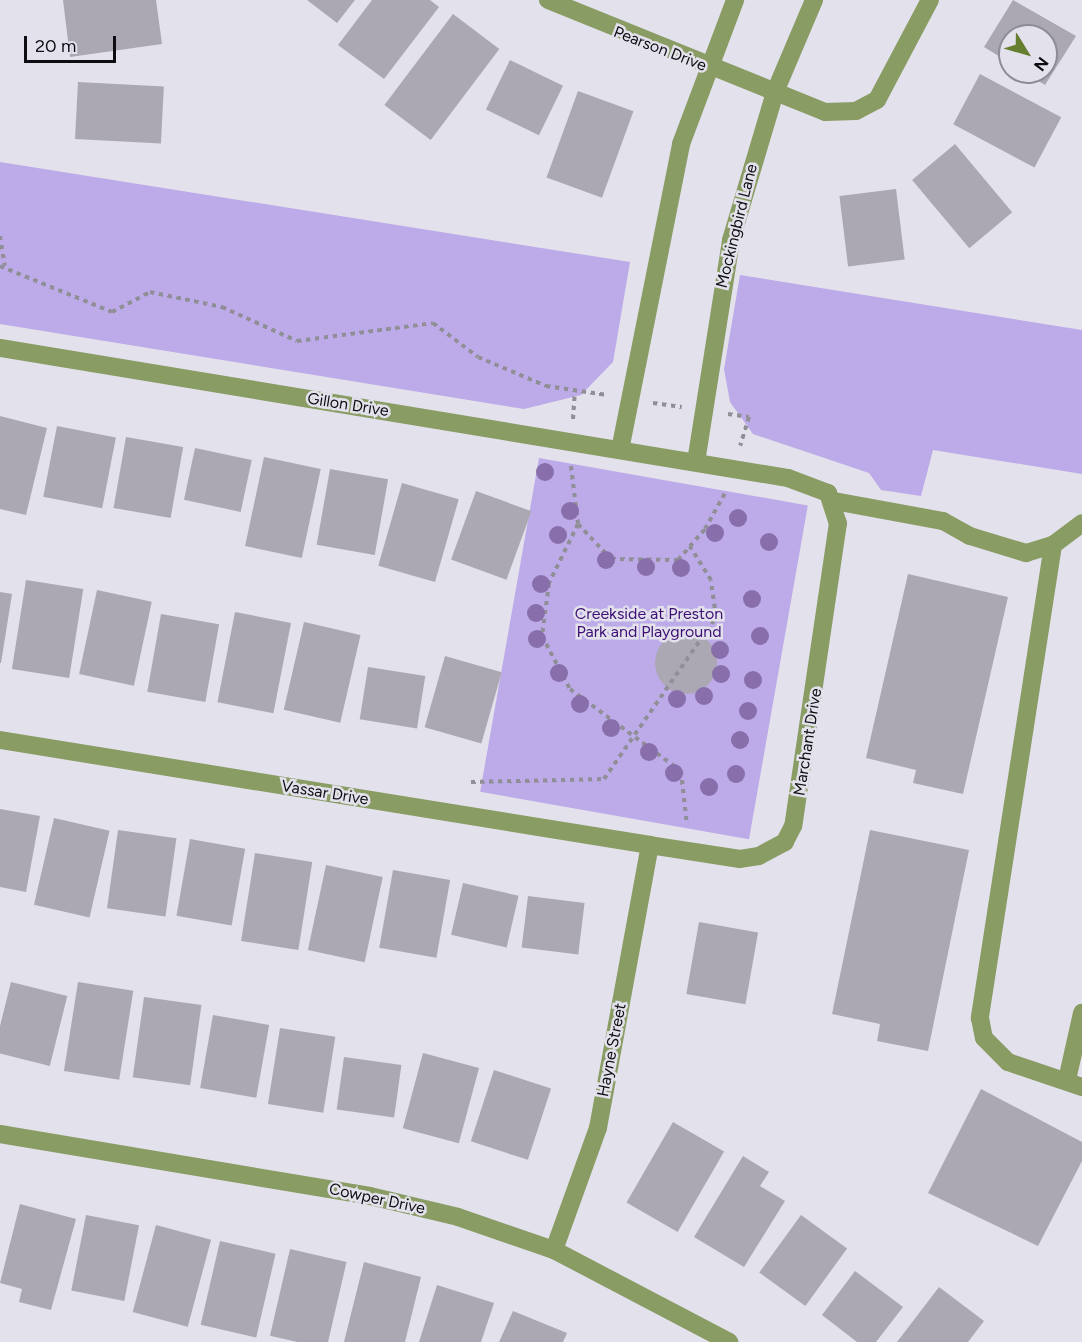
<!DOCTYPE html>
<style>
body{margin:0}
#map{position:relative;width:1082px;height:1342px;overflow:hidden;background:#e3e1ec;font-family:Figtree,sans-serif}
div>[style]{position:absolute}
.green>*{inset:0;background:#bcabe8;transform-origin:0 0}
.building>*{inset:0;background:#aba8b3;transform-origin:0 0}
.round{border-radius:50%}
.path>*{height:4px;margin-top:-2px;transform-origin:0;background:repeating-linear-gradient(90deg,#908e96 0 4.5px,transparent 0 9px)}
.street>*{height:18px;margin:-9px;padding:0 9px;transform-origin:9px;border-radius:9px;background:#899c63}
.trees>*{width:18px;height:18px;margin:-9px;border-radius:50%;background:#886eaa}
span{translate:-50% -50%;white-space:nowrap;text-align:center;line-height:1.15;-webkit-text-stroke:5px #e3e1ec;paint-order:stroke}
.street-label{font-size:16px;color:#0e0d11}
.park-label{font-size:16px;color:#3d1074}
.north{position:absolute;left:998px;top:24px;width:60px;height:60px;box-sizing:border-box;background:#e3e1ec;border:2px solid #8e8c94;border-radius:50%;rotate:127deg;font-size:16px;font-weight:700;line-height:24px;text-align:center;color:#0e0d11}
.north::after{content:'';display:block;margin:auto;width:21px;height:27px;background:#667e30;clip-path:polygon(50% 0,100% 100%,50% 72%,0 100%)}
.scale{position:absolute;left:24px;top:36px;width:92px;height:27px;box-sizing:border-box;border:3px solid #0e0d11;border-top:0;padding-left:8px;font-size:18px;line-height:21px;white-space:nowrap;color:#0e0d11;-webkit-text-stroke:4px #e3e1ec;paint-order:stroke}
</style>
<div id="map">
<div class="green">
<i style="clip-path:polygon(0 162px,630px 262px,613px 362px,581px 395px,524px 409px,0 324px)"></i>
<i style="clip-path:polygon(740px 275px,1082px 330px,1082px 474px,933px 450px,921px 496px,881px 490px,869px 473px,753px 434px,730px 402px,724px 369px)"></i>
<i style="left:539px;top:458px;width:273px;height:339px;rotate:10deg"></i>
</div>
<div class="building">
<i style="clip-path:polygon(63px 0,156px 0,162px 44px,70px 57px)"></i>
<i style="clip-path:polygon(307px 0,355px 0,337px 23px)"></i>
<i style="clip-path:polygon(372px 0,430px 0,439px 7px,384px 79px,338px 45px)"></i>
<i style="clip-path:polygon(1013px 0,1076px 36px,1045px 85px,1024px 72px,1046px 72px,1046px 36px,1010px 36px,1010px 63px,984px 47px)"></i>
<i style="left:453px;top:14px;width:58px;height:114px;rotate:37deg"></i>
<i style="left:510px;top:60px;width:59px;height:55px;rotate:26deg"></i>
<i style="left:980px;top:74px;width:92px;height:57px;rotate:28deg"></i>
<i style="left:78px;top:82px;width:86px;height:57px;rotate:3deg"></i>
<i style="left:578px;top:91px;width:59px;height:92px;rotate:20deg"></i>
<i style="left:955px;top:144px;width:89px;height:56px;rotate:50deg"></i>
<i style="left:896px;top:189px;width:71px;height:57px;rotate:83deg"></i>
<i style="clip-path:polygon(0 416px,47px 428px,26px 515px,0 509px)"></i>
<i style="left:57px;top:426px;width:60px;height:72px;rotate:11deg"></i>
<i style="left:126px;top:437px;width:58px;height:72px;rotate:10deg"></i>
<i style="left:195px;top:448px;width:58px;height:53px;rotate:12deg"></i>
<i style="left:264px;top:457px;width:58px;height:91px;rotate:12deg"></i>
<i style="left:330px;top:469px;width:59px;height:77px;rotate:10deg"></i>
<i style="left:402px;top:483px;width:59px;height:86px;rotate:16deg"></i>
<i style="left:476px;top:491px;width:59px;height:73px;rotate:20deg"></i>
<i style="clip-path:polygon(908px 574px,1008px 597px,963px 794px,913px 783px,916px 770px,866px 758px)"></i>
<i style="left:26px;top:580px;width:58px;height:90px;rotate:9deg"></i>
<i style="left:97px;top:590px;width:56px;height:86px;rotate:12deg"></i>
<i style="clip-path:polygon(0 592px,12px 594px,1px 663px,0 663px)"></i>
<i style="left:235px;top:612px;width:57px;height:92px;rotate:11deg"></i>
<i style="left:161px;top:614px;width:59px;height:79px;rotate:10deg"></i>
<i style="left:304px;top:622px;width:58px;height:90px;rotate:13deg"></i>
<i class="round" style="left:655px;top:632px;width:62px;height:62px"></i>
<i style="left:445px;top:656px;width:59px;height:74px;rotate:16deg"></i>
<i style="left:368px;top:667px;width:58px;height:53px;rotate:9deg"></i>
<i style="clip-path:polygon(0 809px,40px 816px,26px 892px,0 887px)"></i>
<i style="left:54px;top:818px;width:57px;height:89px;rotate:13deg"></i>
<i style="left:118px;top:830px;width:59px;height:79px;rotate:8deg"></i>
<i style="clip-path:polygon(870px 830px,969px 850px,928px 1051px,877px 1041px,880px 1024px,832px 1014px)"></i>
<i style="left:190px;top:839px;width:56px;height:78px;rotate:10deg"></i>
<i style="left:255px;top:853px;width:58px;height:89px;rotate:9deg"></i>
<i style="left:326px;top:865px;width:58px;height:87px;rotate:12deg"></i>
<i style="left:393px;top:870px;width:58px;height:79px;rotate:10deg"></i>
<i style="left:463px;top:883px;width:57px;height:53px;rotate:13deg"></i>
<i style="left:528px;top:896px;width:57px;height:52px;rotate:7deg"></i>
<i style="left:699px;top:922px;width:60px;height:73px;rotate:10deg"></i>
<i style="left:11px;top:982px;width:58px;height:72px;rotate:14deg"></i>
<i style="left:78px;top:982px;width:56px;height:90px;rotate:9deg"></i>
<i style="left:144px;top:997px;width:58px;height:81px;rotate:8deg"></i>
<i style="left:213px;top:1015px;width:57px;height:74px;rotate:10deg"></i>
<i style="left:280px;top:1028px;width:56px;height:77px;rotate:9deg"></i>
<i style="left:423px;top:1053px;width:58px;height:78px;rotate:15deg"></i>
<i style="left:344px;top:1057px;width:58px;height:53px;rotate:8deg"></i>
<i style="left:494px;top:1070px;width:60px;height:75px;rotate:18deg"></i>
<i style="clip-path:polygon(981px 1089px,1082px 1142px,1082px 1161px,1038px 1246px,928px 1193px)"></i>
<i style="left:673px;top:1122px;width:59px;height:93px;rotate:30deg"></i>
<i style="clip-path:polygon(743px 1156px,769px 1172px,760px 1186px,785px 1201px,744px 1267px,694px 1237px)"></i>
<i style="clip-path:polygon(20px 1204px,76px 1219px,51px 1310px,19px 1302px,22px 1289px,0 1283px)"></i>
<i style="left:86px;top:1215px;width:54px;height:77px;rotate:11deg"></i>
<i style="left:801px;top:1215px;width:57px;height:71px;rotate:36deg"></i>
<i style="left:156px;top:1225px;width:57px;height:90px;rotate:15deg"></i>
<i style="left:220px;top:1241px;width:57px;height:86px;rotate:13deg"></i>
<i style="left:290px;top:1249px;width:58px;height:89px;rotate:13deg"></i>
<i style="clip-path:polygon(364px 1262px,421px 1277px,405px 1342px,344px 1342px)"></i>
<i style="clip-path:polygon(855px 1271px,903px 1307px,876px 1342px,857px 1342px,822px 1315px)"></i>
<i style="clip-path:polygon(437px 1285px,494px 1303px,481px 1342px,419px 1342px)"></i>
<i style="clip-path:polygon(939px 1287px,984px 1321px,968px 1342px,897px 1342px)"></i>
<i style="clip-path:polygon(513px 1311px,567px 1333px,563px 1342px,499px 1342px)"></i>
</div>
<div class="path">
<i style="left:0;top:236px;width:30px;rotate:81deg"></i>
<i style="left:0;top:266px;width:121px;rotate:22.3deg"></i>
<i style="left:112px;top:312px;width:43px;rotate:-27.8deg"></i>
<i style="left:150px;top:292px;width:74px;rotate:11.8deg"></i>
<i style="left:222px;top:307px;width:82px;rotate:24.4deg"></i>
<i style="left:297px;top:341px;width:137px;rotate:-7.5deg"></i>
<i style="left:433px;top:323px;width:56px;rotate:37.1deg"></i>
<i style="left:478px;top:357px;width:74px;rotate:23.1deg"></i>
<i style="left:546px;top:386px;width:62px;rotate:8.4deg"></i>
<i style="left:653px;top:403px;width:29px;rotate:8deg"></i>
<i style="left:728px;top:414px;width:21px;rotate:8deg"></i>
<i style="left:749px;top:417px;width:30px;rotate:107deg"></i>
<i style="left:573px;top:419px;width:29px;rotate:-86deg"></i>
<i style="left:571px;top:466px;width:58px;rotate:83.1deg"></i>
<i style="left:578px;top:524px;width:48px;rotate:46.7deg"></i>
<i style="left:611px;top:559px;width:67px;rotate:0.9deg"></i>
<i style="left:678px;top:560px;width:41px;rotate:-48.9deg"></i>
<i style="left:705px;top:529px;width:41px;rotate:-60.9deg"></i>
<i style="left:578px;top:524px;width:66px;rotate:116.2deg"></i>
<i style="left:549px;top:583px;width:53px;rotate:97.5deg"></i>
<i style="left:542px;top:636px;width:60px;rotate:62.2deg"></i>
<i style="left:570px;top:689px;width:138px;rotate:36.5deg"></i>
<i style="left:681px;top:771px;width:54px;rotate:83.7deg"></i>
<i style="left:471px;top:782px;width:133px;rotate:-1.3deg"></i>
<i style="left:604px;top:779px;width:197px;rotate:-55.3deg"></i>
<i style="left:716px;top:617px;width:37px;rotate:-98deg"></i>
<i style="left:711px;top:580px;width:40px;rotate:-122deg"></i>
</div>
<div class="street">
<i style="left:548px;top:0;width:299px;rotate:22deg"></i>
<i style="left:825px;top:112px;width:31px;rotate:-2deg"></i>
<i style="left:856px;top:111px;width:24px;rotate:-28deg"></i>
<i style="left:877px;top:100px;width:113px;rotate:-62.1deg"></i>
<i style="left:0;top:348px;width:799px;rotate:9.37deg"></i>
<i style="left:788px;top:478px;width:43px;rotate:20.6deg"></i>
<i style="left:828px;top:493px;width:32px;rotate:72deg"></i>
<i style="left:838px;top:523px;width:306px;rotate:98.4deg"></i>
<i style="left:793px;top:826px;width:18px;rotate:117deg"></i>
<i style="left:785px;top:842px;width:30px;rotate:152deg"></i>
<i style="left:759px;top:856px;width:19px;rotate:171deg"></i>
<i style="left:740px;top:859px;width:91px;rotate:-171.2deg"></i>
<i style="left:650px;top:845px;width:658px;rotate:-170.82deg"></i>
<i style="left:620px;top:450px;width:312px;rotate:-78.7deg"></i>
<i style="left:681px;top:144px;width:154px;rotate:-69.4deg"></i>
<i style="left:696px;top:462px;width:225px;rotate:-81deg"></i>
<i style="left:731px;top:240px;width:154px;rotate:-73.4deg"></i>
<i style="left:775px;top:92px;width:100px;rotate:-67deg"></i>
<i style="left:834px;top:501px;width:111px;rotate:10.4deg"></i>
<i style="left:943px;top:521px;width:31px;rotate:29deg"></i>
<i style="left:970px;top:536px;width:59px;rotate:16.9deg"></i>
<i style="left:1026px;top:553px;width:28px;rotate:-17deg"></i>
<i style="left:1053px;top:545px;width:479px;rotate:98.8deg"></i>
<i style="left:980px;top:1018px;width:20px;rotate:79deg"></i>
<i style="left:984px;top:1038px;width:34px;rotate:45deg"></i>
<i style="left:1008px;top:1062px;width:78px;rotate:18.7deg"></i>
<i style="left:1053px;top:545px;width:36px;rotate:-37deg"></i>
<i style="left:1067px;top:1080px;width:69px;rotate:-77.4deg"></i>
<i style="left:0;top:1134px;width:375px;rotate:9.5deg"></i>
<i style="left:370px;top:1196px;width:90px;rotate:13.4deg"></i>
<i style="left:458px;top:1217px;width:102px;rotate:19deg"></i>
<i style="left:554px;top:1250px;width:198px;rotate:27.7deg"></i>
<i style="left:554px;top:1250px;width:130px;rotate:-70.2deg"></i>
<i style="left:598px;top:1128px;width:288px;rotate:-79.6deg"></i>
</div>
<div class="trees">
<i style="left:545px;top:472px"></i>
<i style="left:570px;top:511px"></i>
<i style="left:738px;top:518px"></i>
<i style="left:715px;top:533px"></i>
<i style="left:558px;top:535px"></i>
<i style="left:769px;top:542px"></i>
<i style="left:606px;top:560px"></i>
<i style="left:646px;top:567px"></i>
<i style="left:681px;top:568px"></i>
<i style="left:541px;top:584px"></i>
<i style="left:752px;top:599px"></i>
<i style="left:536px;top:613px"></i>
<i style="left:760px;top:636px"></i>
<i style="left:537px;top:639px"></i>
<i style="left:720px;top:650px"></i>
<i style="left:559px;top:673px"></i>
<i style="left:721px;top:674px"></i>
<i style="left:753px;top:680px"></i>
<i style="left:704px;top:696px"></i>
<i style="left:677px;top:699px"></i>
<i style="left:580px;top:704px"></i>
<i style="left:748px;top:711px"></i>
<i style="left:611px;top:728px"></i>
<i style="left:740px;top:740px"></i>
<i style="left:649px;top:752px"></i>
<i style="left:674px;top:773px"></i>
<i style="left:736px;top:774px"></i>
<i style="left:709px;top:787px"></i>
</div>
<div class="street-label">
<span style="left:660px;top:49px;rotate:21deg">Pearson Drive</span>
<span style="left:737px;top:226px;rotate:-76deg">Mockingbird Lane</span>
<span style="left:348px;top:405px;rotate:9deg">Gillon Drive</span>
<span style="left:808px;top:742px;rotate:-81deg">Marchant Drive</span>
<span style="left:325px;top:793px;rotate:9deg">Vassar Drive</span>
<span style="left:612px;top:1050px;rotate:-79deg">Hayne Street</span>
<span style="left:377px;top:1199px;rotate:12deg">Cowper Drive</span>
</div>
<div class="park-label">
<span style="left:649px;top:623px">Creekside at Preston<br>Park and Playground</span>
</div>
<div class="north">N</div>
<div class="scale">20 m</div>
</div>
